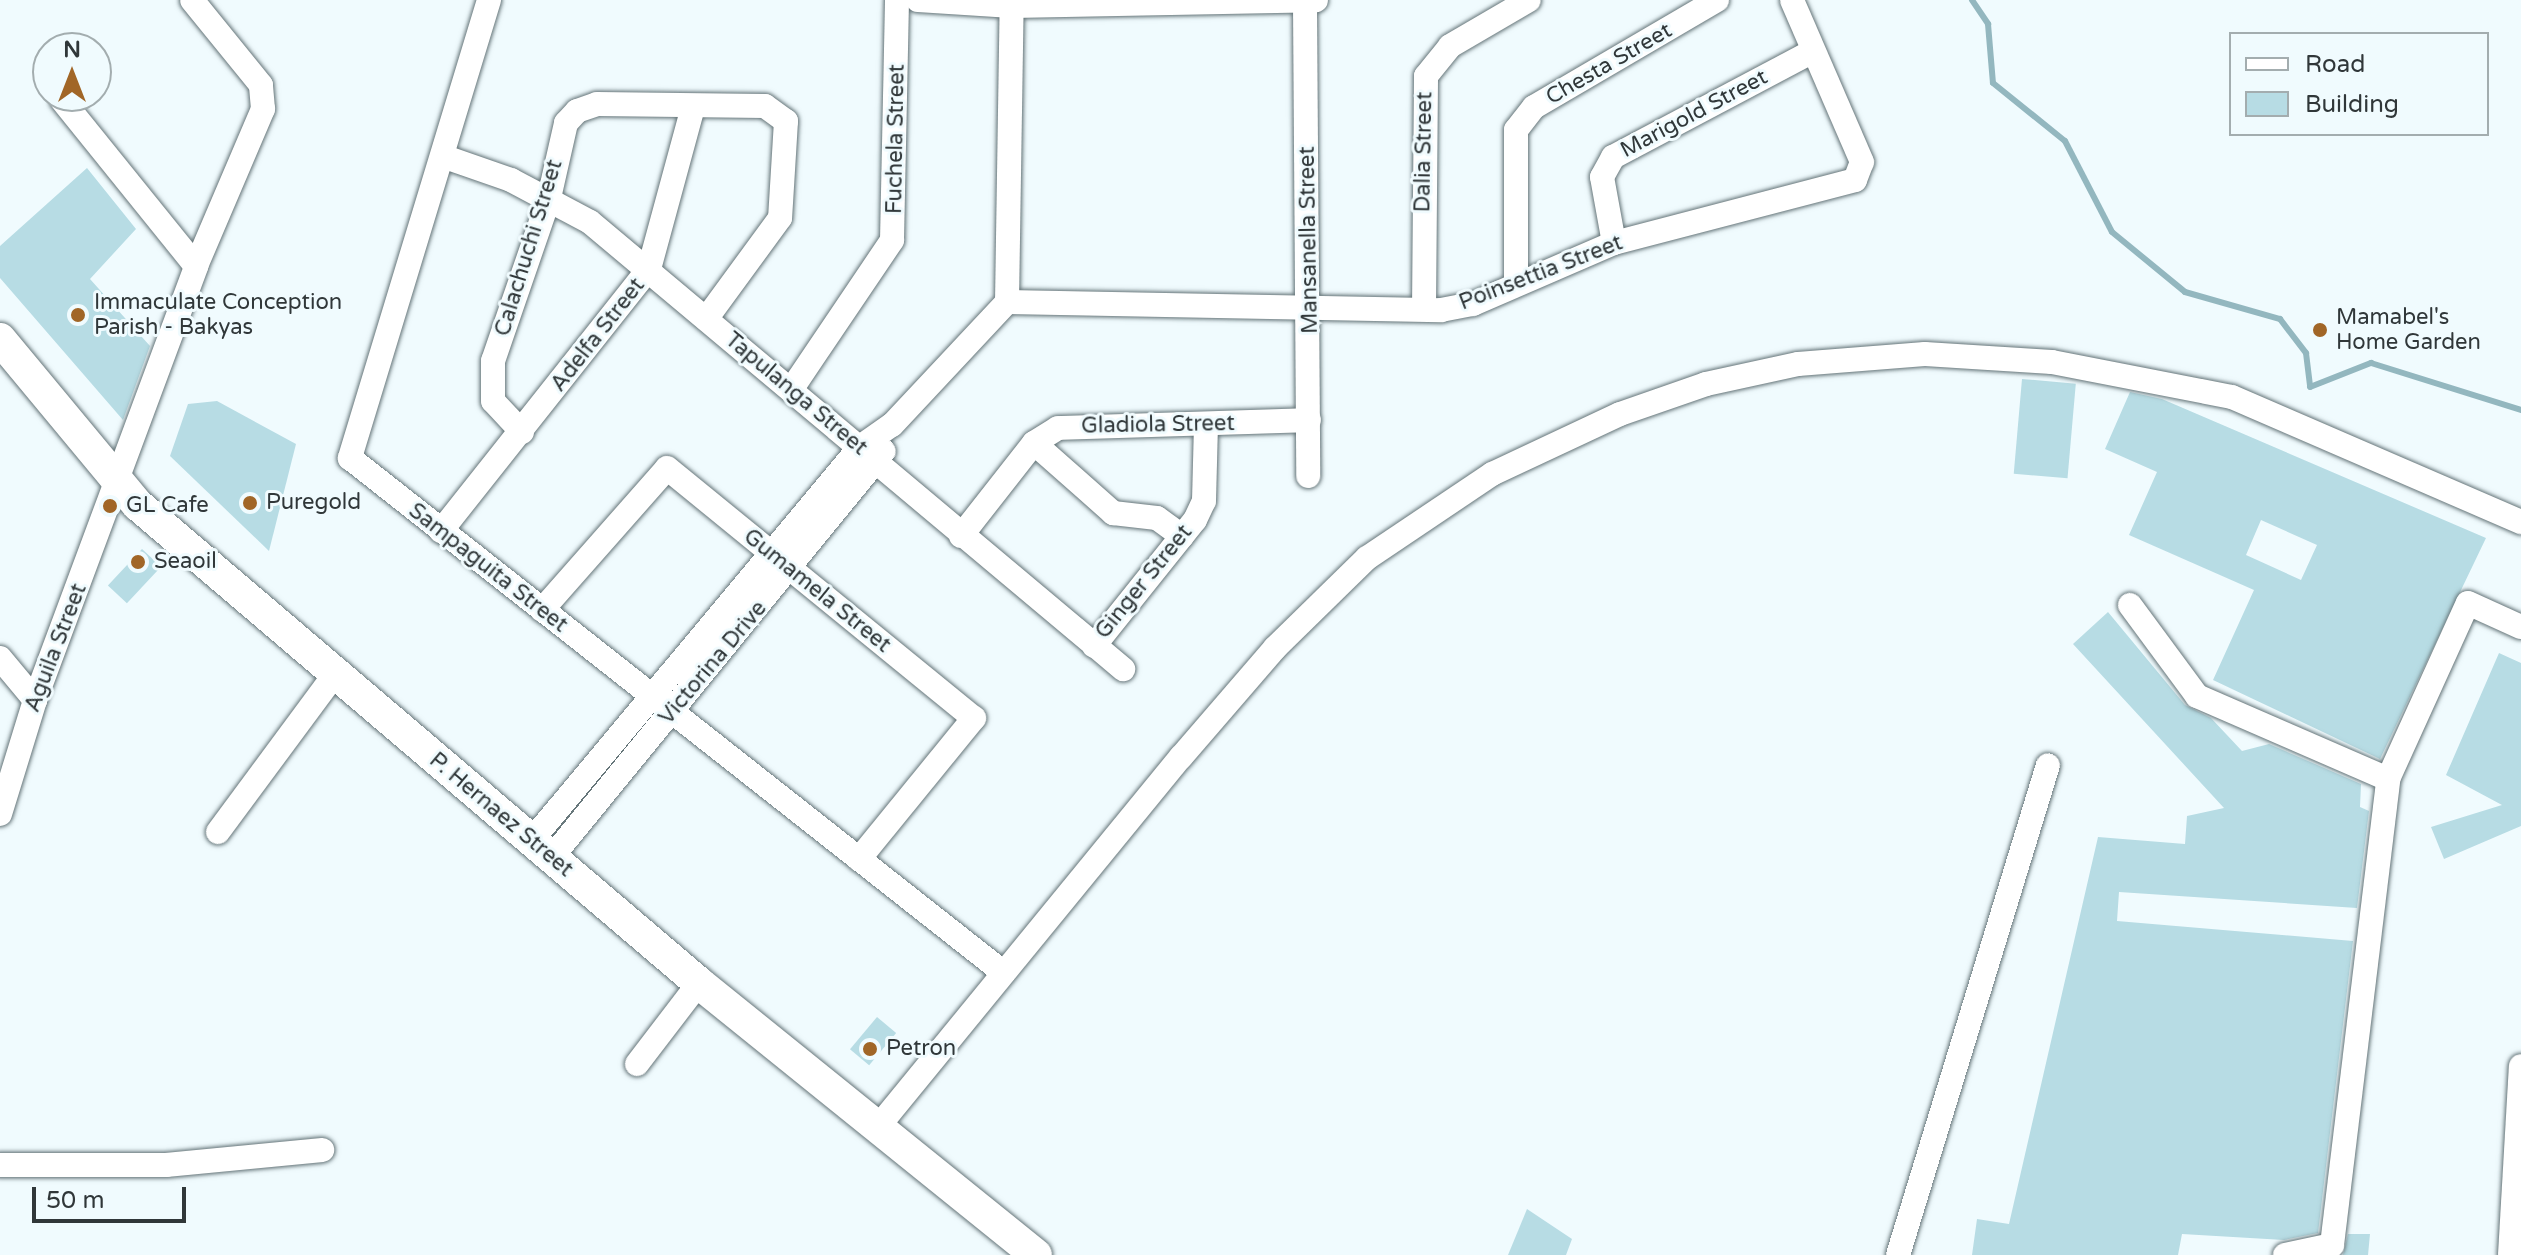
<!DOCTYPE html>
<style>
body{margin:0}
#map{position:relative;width:2521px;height:1255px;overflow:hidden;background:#f0fbfe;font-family:"Varela Round",sans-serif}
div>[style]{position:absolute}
.stream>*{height:6px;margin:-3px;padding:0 3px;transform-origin:3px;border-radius:3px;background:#93b7bf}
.building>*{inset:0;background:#b7dce4;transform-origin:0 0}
.roads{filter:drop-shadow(0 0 2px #647478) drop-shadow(0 0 2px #647478)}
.minor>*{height:24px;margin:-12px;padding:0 12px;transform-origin:12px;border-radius:12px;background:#fff}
.major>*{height:32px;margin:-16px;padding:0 16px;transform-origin:16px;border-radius:16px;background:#fff}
.dots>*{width:22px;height:22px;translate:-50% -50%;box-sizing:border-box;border:4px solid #f0fbfe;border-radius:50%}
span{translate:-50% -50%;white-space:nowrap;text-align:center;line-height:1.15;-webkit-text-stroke:6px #f0fbfe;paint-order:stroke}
.street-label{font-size:22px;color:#303739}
.poi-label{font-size:22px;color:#303739}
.left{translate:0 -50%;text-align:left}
.legend{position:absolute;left:2229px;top:32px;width:260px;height:104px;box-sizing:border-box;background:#f0fbfe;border:2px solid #a3adaf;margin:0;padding:10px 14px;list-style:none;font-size:24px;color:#303739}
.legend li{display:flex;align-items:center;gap:16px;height:40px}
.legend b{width:40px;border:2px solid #a3adaf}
.north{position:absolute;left:32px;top:32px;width:80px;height:80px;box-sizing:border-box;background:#f0fbfe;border:2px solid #a3adaf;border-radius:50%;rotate:0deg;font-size:22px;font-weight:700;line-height:32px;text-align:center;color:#303739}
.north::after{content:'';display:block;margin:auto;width:28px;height:36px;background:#a16627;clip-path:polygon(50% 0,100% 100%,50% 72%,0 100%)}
.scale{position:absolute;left:32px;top:1187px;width:154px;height:36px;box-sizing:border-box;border:4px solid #303739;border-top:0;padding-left:10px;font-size:24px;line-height:28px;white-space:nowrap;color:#303739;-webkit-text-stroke:6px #f0fbfe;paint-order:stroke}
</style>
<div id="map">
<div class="stream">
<i style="left:1972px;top:0;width:29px;rotate:56deg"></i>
<i style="left:1988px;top:24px;width:59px;rotate:85.2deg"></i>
<i style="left:1993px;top:83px;width:92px;rotate:38.9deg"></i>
<i style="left:2065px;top:141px;width:102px;rotate:62.7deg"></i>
<i style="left:2112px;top:232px;width:94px;rotate:39.4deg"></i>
<i style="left:2185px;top:292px;width:99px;rotate:15.9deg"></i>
<i style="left:2280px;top:319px;width:43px;rotate:52.6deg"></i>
<i style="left:2306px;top:353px;width:34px;rotate:83deg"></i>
<i style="left:2310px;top:387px;width:66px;rotate:-21.5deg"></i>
<i style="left:2371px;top:363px;width:157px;rotate:17.4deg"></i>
</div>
<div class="building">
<i style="clip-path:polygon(87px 168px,136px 229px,90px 279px,150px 346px,123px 420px,0 278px,0 246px)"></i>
<i style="left:2022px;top:379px;width:54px;height:95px;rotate:5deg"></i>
<i style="clip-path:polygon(evenodd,2130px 392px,2162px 399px,2486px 538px,2380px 759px,2213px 680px,2254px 590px,2129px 535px,2157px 472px,2105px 449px,2130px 392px,2261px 520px,2317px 545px,2301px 580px,2246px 555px,2261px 520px)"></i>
<i style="clip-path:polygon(217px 401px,296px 444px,269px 551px,170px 456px,188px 404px)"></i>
<i style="left:142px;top:549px;width:26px;height:50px;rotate:43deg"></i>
<i style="clip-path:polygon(2108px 612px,2185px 705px,2211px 718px,2242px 751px,2269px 744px,2361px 784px,2360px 807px,2369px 811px,2357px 908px,2119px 892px,2117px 921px,2353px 941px,2318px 1233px,2284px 1240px,2182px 1234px,2178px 1255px,1972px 1255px,1977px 1219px,2009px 1224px,2098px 837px,2185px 844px,2187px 816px,2224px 808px,2073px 644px)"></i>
<i style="clip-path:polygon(2499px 653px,2521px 663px,2521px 826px,2444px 859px,2431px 827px,2502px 805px,2446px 775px)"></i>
<i style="left:877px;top:1017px;width:25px;height:42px;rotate:40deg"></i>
<i style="clip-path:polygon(1527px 1209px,1572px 1239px,1566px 1255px,1508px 1255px)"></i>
<i style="clip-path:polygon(2348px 1234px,2370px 1234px,2368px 1255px,2343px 1255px)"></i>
</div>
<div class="roads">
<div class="minor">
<i style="left:489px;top:0;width:479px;rotate:106.9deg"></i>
<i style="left:350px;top:458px;width:832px;rotate:38.22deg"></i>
<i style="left:918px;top:0;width:94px;rotate:3.7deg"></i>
<i style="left:1012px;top:6px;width:304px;rotate:-1.1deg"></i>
<i style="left:1305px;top:5px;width:471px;rotate:89.6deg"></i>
<i style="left:62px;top:100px;width:213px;rotate:51.1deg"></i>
<i style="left:445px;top:157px;width:70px;rotate:19.2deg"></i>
<i style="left:511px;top:180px;width:89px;rotate:28deg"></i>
<i style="left:590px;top:222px;width:696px;rotate:39.98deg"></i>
<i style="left:1614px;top:243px;width:67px;rotate:-100.3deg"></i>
<i style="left:1602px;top:177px;width:23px;rotate:-61deg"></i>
<i style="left:1613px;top:157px;width:226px;rotate:-27.9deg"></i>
<i style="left:1516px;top:284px;width:154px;rotate:-90deg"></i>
<i style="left:1516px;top:130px;width:29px;rotate:-52deg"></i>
<i style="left:1534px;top:107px;width:212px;rotate:-30.3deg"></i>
<i style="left:1007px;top:302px;width:434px;rotate:1.1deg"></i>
<i style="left:1441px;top:310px;width:33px;rotate:-11deg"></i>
<i style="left:1473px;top:304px;width:154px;rotate:-23.4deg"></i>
<i style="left:1614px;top:243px;width:249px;rotate:-14.6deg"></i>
<i style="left:1855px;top:180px;width:19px;rotate:-69deg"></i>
<i style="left:1862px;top:162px;width:176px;rotate:-113.4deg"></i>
<i style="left:1007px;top:302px;width:302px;rotate:-89.1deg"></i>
<i style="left:1424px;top:309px;width:233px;rotate:-89.5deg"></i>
<i style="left:1426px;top:76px;width:38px;rotate:-51deg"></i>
<i style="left:1450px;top:46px;width:91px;rotate:-30.2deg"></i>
<i style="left:791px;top:390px;width:181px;rotate:-56deg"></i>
<i style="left:892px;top:240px;width:240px;rotate:-88.8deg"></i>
<i style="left:522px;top:432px;width:42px;rotate:-133.1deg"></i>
<i style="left:493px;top:401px;width:40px;rotate:-90deg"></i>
<i style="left:493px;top:361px;width:172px;rotate:-71deg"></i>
<i style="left:549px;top:198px;width:77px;rotate:-77.2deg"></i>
<i style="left:566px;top:123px;width:16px;rotate:-47deg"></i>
<i style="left:577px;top:111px;width:21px;rotate:-19deg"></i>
<i style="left:597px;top:104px;width:168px;rotate:0.7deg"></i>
<i style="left:765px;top:106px;width:26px;rotate:36deg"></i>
<i style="left:786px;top:121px;width:97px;rotate:93.5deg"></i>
<i style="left:780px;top:218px;width:125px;rotate:126.2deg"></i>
<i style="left:1034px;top:443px;width:106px;rotate:41.5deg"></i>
<i style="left:1113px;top:513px;width:44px;rotate:6.5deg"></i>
<i style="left:1157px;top:518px;width:31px;rotate:36deg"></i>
<i style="left:441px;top:531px;width:335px;rotate:-51.6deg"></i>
<i style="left:649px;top:269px;width:168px;rotate:-74.8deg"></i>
<i style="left:961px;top:536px;width:118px;rotate:-51.9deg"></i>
<i style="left:1034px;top:443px;width:28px;rotate:-32deg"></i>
<i style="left:1058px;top:428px;width:251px;rotate:-1.8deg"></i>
<i style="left:2130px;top:605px;width:113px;rotate:53.6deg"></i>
<i style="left:2197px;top:696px;width:208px;rotate:23.5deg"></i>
<i style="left:542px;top:610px;width:189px;rotate:-48.6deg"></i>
<i style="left:667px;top:468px;width:396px;rotate:39.2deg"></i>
<i style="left:974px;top:718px;width:182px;rotate:129.2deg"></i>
<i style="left:1094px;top:646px;width:161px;rotate:-51.3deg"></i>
<i style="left:1195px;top:520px;width:21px;rotate:-65deg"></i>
<i style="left:1204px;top:501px;width:76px;rotate:-88.5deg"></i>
<i style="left:0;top:658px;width:55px;rotate:50.2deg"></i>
<i style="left:0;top:814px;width:119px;rotate:-72.9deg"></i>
<i style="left:35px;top:700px;width:463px;rotate:-69.6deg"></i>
<i style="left:196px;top:266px;width:171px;rotate:-66.9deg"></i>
<i style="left:263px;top:109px;width:24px;rotate:-95deg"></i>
<i style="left:261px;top:85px;width:109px;rotate:-129.1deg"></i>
<i style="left:218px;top:832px;width:195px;rotate:-53.5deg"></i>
<i style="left:532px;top:840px;width:512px;rotate:-50.15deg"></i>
<i style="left:860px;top:447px;width:39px;rotate:-35deg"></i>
<i style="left:892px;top:425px;width:168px;rotate:-46.9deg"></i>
<i style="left:552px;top:857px;width:524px;rotate:-50.73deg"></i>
<i style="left:637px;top:1064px;width:102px;rotate:-52.6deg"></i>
<i style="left:877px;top:1128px;width:480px;rotate:-50.7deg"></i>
<i style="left:1181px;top:757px;width:144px;rotate:-49.2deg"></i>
<i style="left:1275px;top:648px;width:129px;rotate:-44.4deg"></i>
<i style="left:1367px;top:558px;width:151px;rotate:-33.9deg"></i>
<i style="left:1492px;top:474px;width:141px;rotate:-25.1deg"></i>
<i style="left:1620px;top:414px;width:91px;rotate:-19.2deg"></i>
<i style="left:1706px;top:384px;width:94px;rotate:-12.3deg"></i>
<i style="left:1798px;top:364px;width:127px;rotate:-4.5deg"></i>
<i style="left:1925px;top:354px;width:127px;rotate:3.6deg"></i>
<i style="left:2052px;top:362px;width:183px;rotate:11deg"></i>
<i style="left:2232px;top:397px;width:315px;rotate:23.4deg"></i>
<i style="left:0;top:1165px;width:166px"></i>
<i style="left:166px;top:1165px;width:157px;rotate:-5.5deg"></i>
<i style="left:1898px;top:1255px;width:512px;rotate:-72.98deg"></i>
<i style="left:2285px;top:1255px;width:48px;rotate:-12deg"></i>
<i style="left:2332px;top:1245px;width:469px;rotate:-83.1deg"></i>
<i style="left:2388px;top:779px;width:193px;rotate:-65.6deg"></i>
<i style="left:2468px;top:603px;width:58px;rotate:24.4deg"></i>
<i style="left:2510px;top:1255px;width:189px;rotate:-86.7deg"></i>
</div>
<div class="major">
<i style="left:0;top:339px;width:216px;rotate:50.3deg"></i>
<i style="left:138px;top:505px;width:737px;rotate:40.43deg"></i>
<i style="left:699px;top:983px;width:433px;rotate:38.9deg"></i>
</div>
</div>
<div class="dots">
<i style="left:78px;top:315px;background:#a16627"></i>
<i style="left:2320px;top:330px;background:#a16627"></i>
<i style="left:250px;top:503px;background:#a16627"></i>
<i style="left:110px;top:506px;background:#a16627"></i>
<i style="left:138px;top:562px;background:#a16627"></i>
<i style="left:870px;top:1049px;background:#a16627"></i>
</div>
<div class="street-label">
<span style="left:1609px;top:64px;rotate:-30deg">Chesta Street</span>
<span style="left:1694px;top:114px;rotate:-28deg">Marigold Street</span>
<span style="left:896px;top:139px;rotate:-89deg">Fuchela Street</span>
<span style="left:1424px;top:152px;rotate:-89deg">Dalia Street</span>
<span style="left:1309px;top:240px;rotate:-91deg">Mansanella Street</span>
<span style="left:529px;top:248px;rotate:-73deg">Calachuchi Street</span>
<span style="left:1541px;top:273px;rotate:-21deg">Poinsettia Street</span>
<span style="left:598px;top:335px;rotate:-52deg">Adelfa Street</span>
<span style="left:796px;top:394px;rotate:40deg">Tapulanga Street</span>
<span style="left:1158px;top:425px;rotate:-1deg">Gladiola Street</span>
<span style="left:488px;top:568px;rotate:38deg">Sampaguita Street</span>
<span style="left:1144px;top:582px;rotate:-51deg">Ginger Street</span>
<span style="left:817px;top:591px;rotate:39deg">Gumamela Street</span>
<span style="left:56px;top:648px;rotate:-69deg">Aguila Street</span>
<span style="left:713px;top:663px;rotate:-50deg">Victorina Drive</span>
<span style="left:501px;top:815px;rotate:40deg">P. Hernaez Street</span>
</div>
<div class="poi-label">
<span class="left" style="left:94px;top:315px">Immaculate Conception<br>Parish - Bakyas</span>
<span class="left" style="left:2336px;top:330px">Mamabel's<br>Home Garden</span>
<span class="left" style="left:266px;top:503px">Puregold</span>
<span class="left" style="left:126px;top:506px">GL Cafe</span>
<span class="left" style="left:154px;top:562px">Seaoil</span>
<span class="left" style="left:886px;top:1049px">Petron</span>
</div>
<ul class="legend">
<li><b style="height:10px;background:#fff"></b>Road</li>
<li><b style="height:22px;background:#b7dce4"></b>Building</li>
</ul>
<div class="north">N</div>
<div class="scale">50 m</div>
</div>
